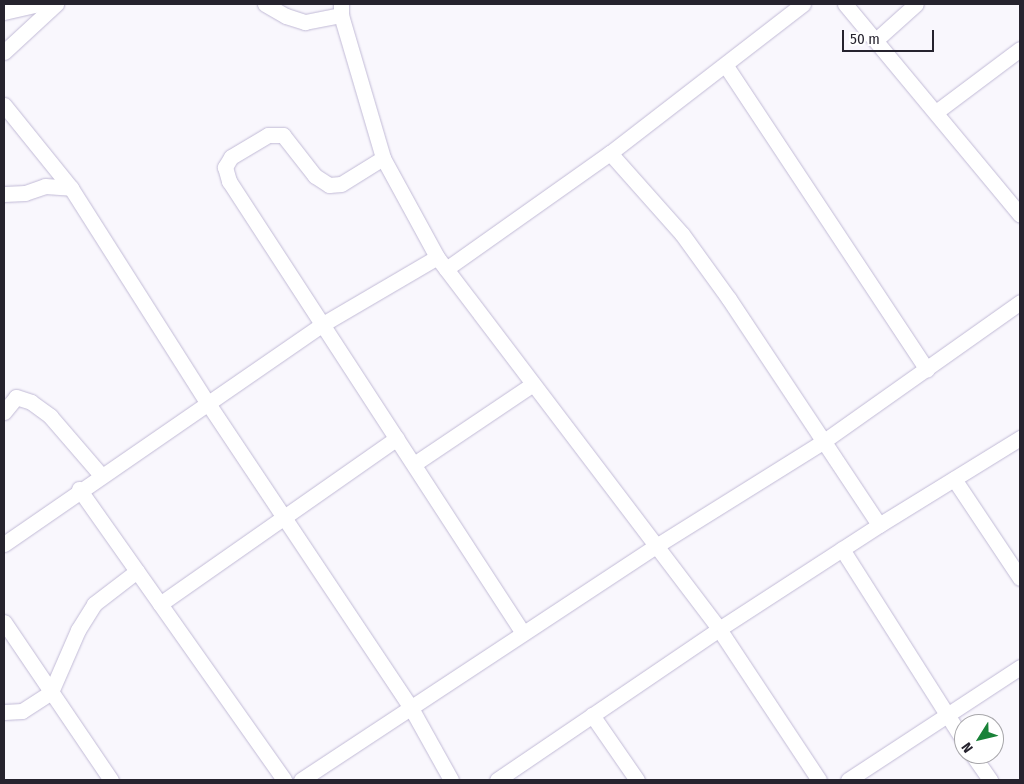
<!DOCTYPE html>
<style>
body{margin:0}
#map{position:relative;width:1024px;height:784px;overflow:hidden;background:#f9f7fd;font-family:"Fira Sans Condensed",sans-serif}
div>[style]{position:absolute}
.roads{filter:drop-shadow(0 0 1px #c1bad6) drop-shadow(0 0 1px #c1bad6)}
.minor>*{height:15px;margin:-7.5px;padding:0 7.5px;transform-origin:7.5px;border-radius:7.5px;background:#fff}
span{translate:-50% -50%;white-space:nowrap;text-align:center;line-height:1.15;-webkit-text-stroke:4px #fff;paint-order:stroke}
.frame{position:absolute;inset:0;border:5px solid #26232e;pointer-events:none}
.north{position:absolute;left:954px;top:714px;width:50px;height:50px;box-sizing:border-box;background:#fff;border:1px solid #a8a7ab;border-radius:50%;rotate:234deg;font-size:14px;font-weight:700;line-height:20px;text-align:center;color:#26232e}
.north::after{content:'';display:block;margin:auto;width:18px;height:22px;background:#198238;clip-path:polygon(50% 0,100% 100%,50% 72%,0 100%)}
.scale{position:absolute;left:842px;top:30px;width:92px;height:22px;box-sizing:border-box;border:2px solid #26232e;border-top:0;padding-left:6px;font-size:15px;line-height:18px;white-space:nowrap;color:#26232e;-webkit-text-stroke:4px #fff;paint-order:stroke}
</style>
<div id="map">
<div class="roads">
<div class="minor">
<i style="left:265px;top:4px;width:24px;rotate:30deg"></i>
<i style="left:286px;top:16px;width:20px;rotate:18deg"></i>
<i style="left:305px;top:22px;width:37px;rotate:-11deg"></i>
<i style="left:341px;top:4px;width:11px;rotate:90deg"></i>
<i style="left:341px;top:15px;width:149px;rotate:73.6deg"></i>
<i style="left:383px;top:158px;width:113px;rotate:61.4deg"></i>
<i style="left:437px;top:257px;width:467px;rotate:52.8deg"></i>
<i style="left:719px;top:629px;width:181px;rotate:56.5deg"></i>
<i style="left:845px;top:4px;width:274px;rotate:50.3deg"></i>
<i style="left:4px;top:12px;width:36px;rotate:-13deg"></i>
<i style="left:877px;top:39px;width:52px;rotate:-41.9deg"></i>
<i style="left:4px;top:52px;width:71px;rotate:-42.7deg"></i>
<i style="left:726px;top:66px;width:364px;rotate:56.5deg"></i>
<i style="left:4px;top:105px;width:107px;rotate:51.1deg"></i>
<i style="left:936px;top:112px;width:105px;rotate:-36.9deg"></i>
<i style="left:610px;top:153px;width:108px;rotate:48.4deg"></i>
<i style="left:682px;top:234px;width:80px;rotate:54.1deg"></i>
<i style="left:729px;top:299px;width:271px;rotate:56.4deg"></i>
<i style="left:383px;top:158px;width:49px;rotate:148.2deg"></i>
<i style="left:341px;top:184px;width:12px;rotate:175deg"></i>
<i style="left:329px;top:185px;width:17px;rotate:-147deg"></i>
<i style="left:315px;top:176px;width:52px;rotate:-128deg"></i>
<i style="left:283px;top:135px;width:15px;rotate:180deg"></i>
<i style="left:268px;top:135px;width:43px;rotate:149.3deg"></i>
<i style="left:231px;top:157px;width:12px;rotate:121deg"></i>
<i style="left:225px;top:167px;width:15px;rotate:74deg"></i>
<i style="left:229px;top:181px;width:539px;rotate:56.96deg"></i>
<i style="left:4px;top:194px;width:21px;rotate:-3deg"></i>
<i style="left:25px;top:193px;width:21px;rotate:-19deg"></i>
<i style="left:45px;top:186px;width:26px;rotate:4deg"></i>
<i style="left:71px;top:188px;width:254px;rotate:57.6deg"></i>
<i style="left:207px;top:402px;width:368px;rotate:56.3deg"></i>
<i style="left:411px;top:708px;width:82px;rotate:60.9deg"></i>
<i style="left:446px;top:269px;width:201px;rotate:-35.3deg"></i>
<i style="left:610px;top:153px;width:244px;rotate:-37.7deg"></i>
<i style="left:4px;top:412px;width:19px;rotate:-51deg"></i>
<i style="left:16px;top:397px;width:16px;rotate:18deg"></i>
<i style="left:31px;top:402px;width:24px;rotate:36deg"></i>
<i style="left:50px;top:416px;width:78px;rotate:49.2deg"></i>
<i style="left:414px;top:464px;width:143px;rotate:-33.9deg"></i>
<i style="left:954px;top:479px;width:119px;rotate:56.3deg"></i>
<i style="left:79px;top:489px;width:356px;rotate:54.8deg"></i>
<i style="left:4px;top:544px;width:388px;rotate:-34.6deg"></i>
<i style="left:323px;top:324px;width:132px;rotate:-30.4deg"></i>
<i style="left:842px;top:549px;width:227px;rotate:57.6deg"></i>
<i style="left:160px;top:604px;width:289px;rotate:-35deg"></i>
<i style="left:4px;top:622px;width:191px;rotate:55.9deg"></i>
<i style="left:4px;top:712px;width:18px;rotate:-3deg"></i>
<i style="left:22px;top:711px;width:35px;rotate:-33deg"></i>
<i style="left:51px;top:692px;width:68px;rotate:-66.5deg"></i>
<i style="left:78px;top:630px;width:31px;rotate:-58deg"></i>
<i style="left:94px;top:604px;width:54px;rotate:-37.5deg"></i>
<i style="left:592px;top:715px;width:79px;rotate:55.3deg"></i>
<i style="left:972px;top:754px;width:32px;rotate:55deg"></i>
<i style="left:301px;top:780px;width:425px;rotate:-33.4deg"></i>
<i style="left:656px;top:546px;width:198px;rotate:-32deg"></i>
<i style="left:824px;top:441px;width:240px;rotate:-35.3deg"></i>
<i style="left:497px;top:780px;width:268px;rotate:-34.2deg"></i>
<i style="left:719px;top:629px;width:191px;rotate:-33deg"></i>
<i style="left:879px;top:525px;width:166px;rotate:-31.7deg"></i>
<i style="left:848px;top:780px;width:206px;rotate:-33.3deg"></i>
</div>
</div>
<div class="frame"></div>
<div class="north">N</div>
<div class="scale">50 m</div>
</div>
